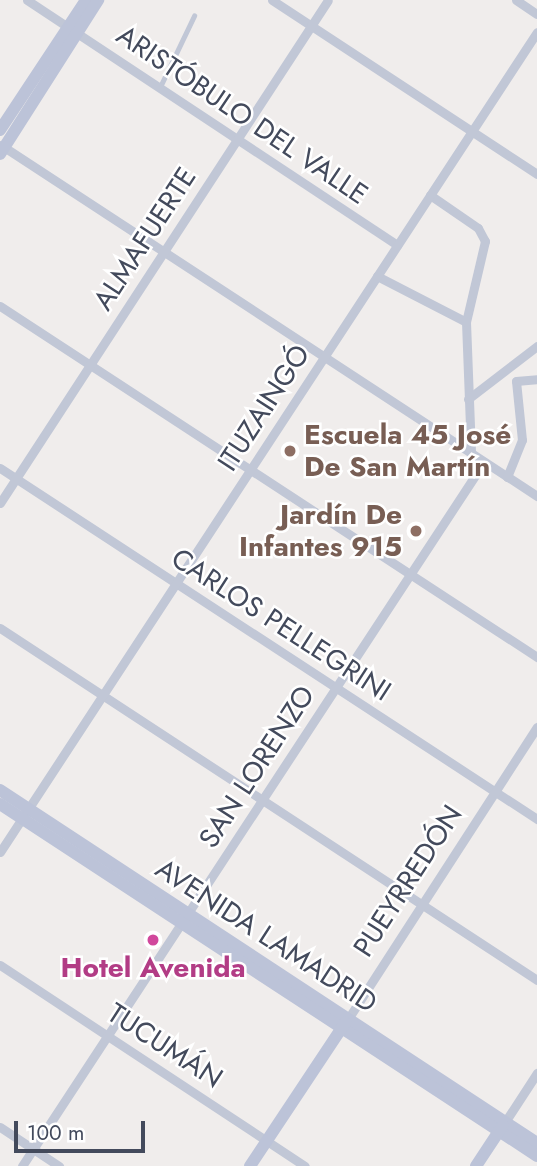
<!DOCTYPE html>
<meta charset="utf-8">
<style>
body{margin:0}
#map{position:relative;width:537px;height:1166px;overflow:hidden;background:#f0edec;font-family:Jost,sans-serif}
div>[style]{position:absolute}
.lane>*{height:4.5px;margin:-2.25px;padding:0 2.25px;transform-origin:2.25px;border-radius:2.25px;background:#c1c7d6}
.street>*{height:9px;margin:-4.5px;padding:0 4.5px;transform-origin:4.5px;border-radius:4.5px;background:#c1c7d6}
.secondary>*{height:12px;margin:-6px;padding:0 6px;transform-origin:6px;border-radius:6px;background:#bcc3d8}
.dots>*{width:19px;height:19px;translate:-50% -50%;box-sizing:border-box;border:4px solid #fff;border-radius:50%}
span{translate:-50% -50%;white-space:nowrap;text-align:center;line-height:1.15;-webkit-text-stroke:5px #fff;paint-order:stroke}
.street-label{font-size:28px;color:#434a5c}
.education-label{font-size:28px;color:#785e54;font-weight:700}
.left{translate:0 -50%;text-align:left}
.right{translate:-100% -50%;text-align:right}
.hotel-label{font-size:28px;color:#b23c85;font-weight:700}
.scale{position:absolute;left:14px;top:1121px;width:131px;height:32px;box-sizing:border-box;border:4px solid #434a5c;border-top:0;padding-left:9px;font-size:21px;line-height:24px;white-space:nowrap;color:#434a5c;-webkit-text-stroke:5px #fff;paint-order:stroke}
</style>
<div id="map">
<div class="lane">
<i style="left:160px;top:87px;width:79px;rotate:-64.4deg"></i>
</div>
<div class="street">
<i style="left:27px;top:0;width:444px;rotate:33.5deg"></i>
<i style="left:272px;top:0;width:317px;rotate:33.3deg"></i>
<i style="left:516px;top:0;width:25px;rotate:34deg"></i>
<i style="left:1px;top:145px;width:641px;rotate:33.22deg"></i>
<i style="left:430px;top:195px;width:58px;rotate:34.5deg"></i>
<i style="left:478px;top:228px;width:15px;rotate:62deg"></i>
<i style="left:485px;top:241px;width:83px;rotate:103.2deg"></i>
<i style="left:466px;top:322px;width:132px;rotate:87.8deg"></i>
<i style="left:377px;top:276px;width:100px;rotate:27.3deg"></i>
<i style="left:0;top:306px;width:642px;rotate:33.17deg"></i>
<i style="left:468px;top:399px;width:87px;rotate:-37.5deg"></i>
<i style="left:0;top:468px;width:642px;rotate:33.17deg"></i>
<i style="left:507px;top:477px;width:40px;rotate:-68deg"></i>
<i style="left:522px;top:440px;width:59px;rotate:-95.8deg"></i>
<i style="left:516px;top:381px;width:21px;rotate:-5deg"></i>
<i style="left:0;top:503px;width:600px;rotate:-56.89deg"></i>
<i style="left:0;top:628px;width:642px;rotate:33.24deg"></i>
<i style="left:0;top:852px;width:980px;rotate:-56.78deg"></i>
<i style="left:0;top:965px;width:365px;rotate:33.4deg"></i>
<i style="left:348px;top:1019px;width:348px;rotate:-57.1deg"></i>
<i style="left:505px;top:1122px;width:59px;rotate:-56.9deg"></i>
<i style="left:0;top:1127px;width:71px;rotate:33.5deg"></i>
<i style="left:22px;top:1166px;width:842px;rotate:-56.73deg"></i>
</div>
<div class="secondary">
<i style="left:0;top:130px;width:156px;rotate:-56.5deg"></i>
<i style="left:0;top:154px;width:183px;rotate:-57.5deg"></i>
<i style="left:0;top:790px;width:643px;rotate:33.32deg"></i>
<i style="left:0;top:804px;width:642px;rotate:33.24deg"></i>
<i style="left:250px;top:1166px;width:172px;rotate:-56.4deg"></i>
<i style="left:476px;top:1166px;width:49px;rotate:-56.6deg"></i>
</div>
<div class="dots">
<i style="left:290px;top:451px;background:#8d6e63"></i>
<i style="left:416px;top:531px;background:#8d6e63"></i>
<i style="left:153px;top:940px;background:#d1479c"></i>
</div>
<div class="street-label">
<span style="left:242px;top:115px;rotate:34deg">ARISTÓBULO DEL VALLE</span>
<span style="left:145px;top:239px;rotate:-57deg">ALMAFUERTE</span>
<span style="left:264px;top:408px;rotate:-57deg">ITUZAINGÓ</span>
<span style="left:281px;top:625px;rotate:33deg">CARLOS PELLEGRINI</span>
<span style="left:257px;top:767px;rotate:-57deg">SAN LORENZO</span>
<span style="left:408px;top:881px;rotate:-57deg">PUEYRREDÓN</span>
<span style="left:266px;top:936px;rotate:33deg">AVENIDA LAMADRID</span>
<span style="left:165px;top:1046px;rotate:33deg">TUCUMÁN</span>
</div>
<div class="education-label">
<span class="left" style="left:304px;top:451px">Escuela 45 José<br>De San Martín</span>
<span class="right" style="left:402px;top:531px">Jardín De<br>Infantes 915</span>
</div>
<div class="hotel-label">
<span style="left:153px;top:968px">Hotel Avenida</span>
</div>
<div class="scale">100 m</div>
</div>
